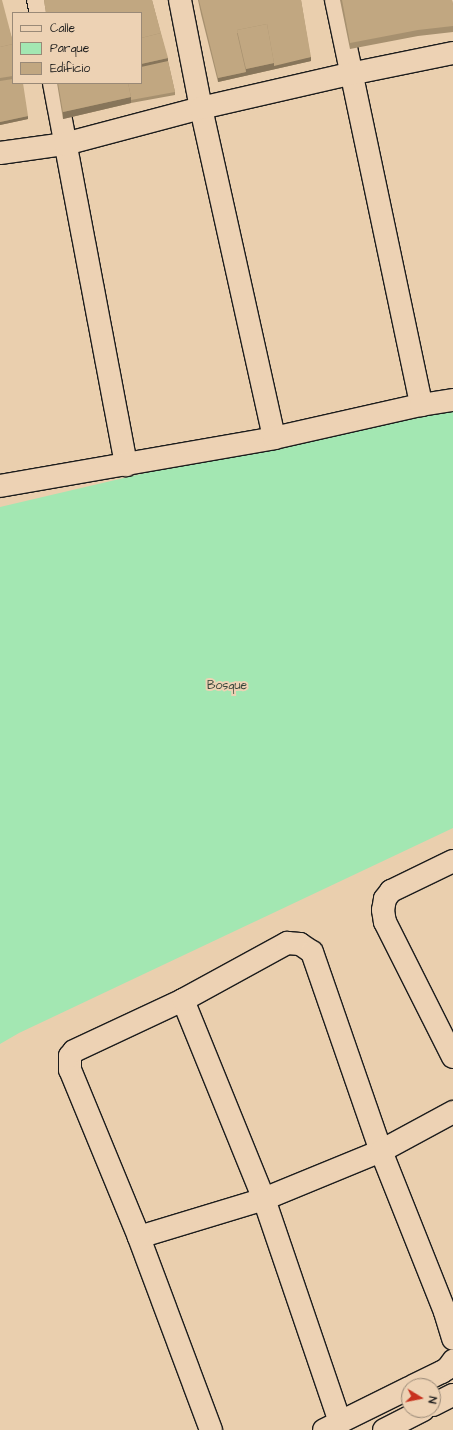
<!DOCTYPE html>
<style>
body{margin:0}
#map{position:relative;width:453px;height:1430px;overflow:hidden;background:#eacfae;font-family:"Architects Daughter",sans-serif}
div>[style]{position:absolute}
.green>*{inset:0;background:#a3e7b2}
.roads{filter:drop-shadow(1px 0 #1c1c1c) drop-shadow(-1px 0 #1c1c1c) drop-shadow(0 1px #1c1c1c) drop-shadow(0 -1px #1c1c1c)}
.minor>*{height:22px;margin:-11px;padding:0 11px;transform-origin:11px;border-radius:11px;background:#edd2b4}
.wall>*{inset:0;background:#a6906f}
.shaded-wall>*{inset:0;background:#87755a}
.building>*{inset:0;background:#c1a781}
span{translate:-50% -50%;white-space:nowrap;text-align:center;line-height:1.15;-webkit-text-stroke:4px #edd2b4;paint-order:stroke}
.park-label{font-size:12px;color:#37453a}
.legend{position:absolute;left:12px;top:12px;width:130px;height:72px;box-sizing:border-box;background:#edd2b4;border:1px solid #998977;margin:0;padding:5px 7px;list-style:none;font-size:12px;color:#1c1c1c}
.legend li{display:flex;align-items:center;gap:8px;height:20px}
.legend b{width:20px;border:1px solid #998977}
.north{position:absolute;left:401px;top:1378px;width:40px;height:40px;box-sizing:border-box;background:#edd2b4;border:1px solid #998977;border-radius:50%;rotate:100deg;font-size:11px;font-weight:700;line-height:16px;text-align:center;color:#1c1c1c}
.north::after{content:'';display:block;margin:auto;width:14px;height:18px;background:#c8321e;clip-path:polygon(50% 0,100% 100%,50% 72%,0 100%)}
</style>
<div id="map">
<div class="green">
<i style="clip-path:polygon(453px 401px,453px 828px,19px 1033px,0 1044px,0 507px)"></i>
</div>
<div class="roads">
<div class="minor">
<i style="left:38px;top:0;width:13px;rotate:77deg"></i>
<i style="left:180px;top:0;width:110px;rotate:79deg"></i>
<i style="left:201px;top:108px;width:338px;rotate:77.5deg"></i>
<i style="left:336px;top:0;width:414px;rotate:78.1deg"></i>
<i style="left:54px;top:83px;width:389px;rotate:79.3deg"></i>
<i style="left:0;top:153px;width:66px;rotate:-7.9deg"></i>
<i style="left:65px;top:144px;width:141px;rotate:-14.8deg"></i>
<i style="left:201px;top:108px;width:153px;rotate:-12.9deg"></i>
<i style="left:350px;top:74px;width:105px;rotate:-11.5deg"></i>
<i style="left:0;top:486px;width:278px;rotate:-9.9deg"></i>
<i style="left:274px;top:438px;width:151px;rotate:-12.7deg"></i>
<i style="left:421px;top:405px;width:32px;rotate:-9deg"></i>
<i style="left:453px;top:861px;width:69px;rotate:154.2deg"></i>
<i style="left:391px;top:891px;width:10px;rotate:127deg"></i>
<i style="left:385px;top:899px;width:11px;rotate:100deg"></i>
<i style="left:383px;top:910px;width:12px;rotate:81deg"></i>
<i style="left:385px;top:922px;width:151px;rotate:63.3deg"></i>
<i style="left:183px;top:1000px;width:215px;rotate:67.9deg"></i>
<i style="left:264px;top:1199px;width:236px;rotate:71.2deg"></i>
<i style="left:139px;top:1237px;width:131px;rotate:-16.9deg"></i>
<i style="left:264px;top:1199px;width:126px;rotate:-22.3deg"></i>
<i style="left:381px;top:1151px;width:82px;rotate:-28.4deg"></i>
<i style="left:413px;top:1386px;width:32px;rotate:-26deg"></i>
<i style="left:442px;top:1372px;width:7px;rotate:-34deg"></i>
<i style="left:448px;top:1368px;width:9px;rotate:-54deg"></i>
<i style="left:433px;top:1405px;width:22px;rotate:-27deg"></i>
<i style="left:211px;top:1430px;width:206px;rotate:-110.5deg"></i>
<i style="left:139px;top:1237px;width:181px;rotate:-112.4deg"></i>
<i style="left:70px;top:1070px;width:14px;rotate:-90deg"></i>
<i style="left:70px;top:1056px;width:6px;rotate:-51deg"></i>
<i style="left:74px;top:1051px;width:120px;rotate:-25.1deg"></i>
<i style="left:183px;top:1000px;width:119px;rotate:-28.7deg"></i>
<i style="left:287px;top:943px;width:13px;rotate:4deg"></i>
<i style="left:300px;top:944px;width:14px;rotate:34deg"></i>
<i style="left:312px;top:952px;width:211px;rotate:70.9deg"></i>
<i style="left:381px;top:1151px;width:173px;rotate:68.3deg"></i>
<i style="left:445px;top:1312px;width:28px;rotate:73deg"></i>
<i style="left:324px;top:1430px;width:95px;rotate:-26.3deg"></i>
<i style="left:384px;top:1430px;width:44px;rotate:-27.1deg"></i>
</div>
</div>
<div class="wall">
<i style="clip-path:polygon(0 0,13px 42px,13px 83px,28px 119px,0 125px)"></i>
<i style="clip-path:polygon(44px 0,152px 0,168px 61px,175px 92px,175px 95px,131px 103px,63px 119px,57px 83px,141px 83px,141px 13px,46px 13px)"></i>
<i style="clip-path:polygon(198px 0,301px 0,311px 61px,218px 82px,201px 14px)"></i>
<i style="clip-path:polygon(340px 0,452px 0,453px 5px,453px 32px,418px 36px,350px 49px)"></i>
</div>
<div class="shaded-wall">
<i style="clip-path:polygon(311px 57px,311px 61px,218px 82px,218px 78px,246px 72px,246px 69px,274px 63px)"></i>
<i style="clip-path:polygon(168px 58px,168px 64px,141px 71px,141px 64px)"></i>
<i style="clip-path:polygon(131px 97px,131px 103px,63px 119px,63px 112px)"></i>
<i style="clip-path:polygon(28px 116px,28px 119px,0 125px,0 122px)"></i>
</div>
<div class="building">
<i style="clip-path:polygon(0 0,2px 0,13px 42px,13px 44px,0 47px)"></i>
<i style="clip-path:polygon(44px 0,152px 0,161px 33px,141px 38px,141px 13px,46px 13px)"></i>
<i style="clip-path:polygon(199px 0,301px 0,311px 57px,274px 66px,274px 63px,267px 24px,237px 30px,238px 33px,237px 33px,246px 72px,218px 78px)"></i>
<i style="clip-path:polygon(342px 0,452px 0,453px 5px,453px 26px,418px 30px,350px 43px)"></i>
<i style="clip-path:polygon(267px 24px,274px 63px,246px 69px,237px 30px)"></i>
<i style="clip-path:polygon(161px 33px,168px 58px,141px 64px,141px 38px)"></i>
<i style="clip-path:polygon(13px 44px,13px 76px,0 78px,0 47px)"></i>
<i style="clip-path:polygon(168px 61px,175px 92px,131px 100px,131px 97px,128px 83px,141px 83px,141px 67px)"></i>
<i style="clip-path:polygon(13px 79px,13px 83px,23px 83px,28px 116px,0 122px,0 81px)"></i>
<i style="clip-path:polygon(58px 83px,128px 83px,131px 97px,63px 112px)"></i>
</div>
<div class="park-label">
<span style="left:227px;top:686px">Bosque</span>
</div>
<ul class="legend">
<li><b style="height:5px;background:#edd2b4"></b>Calle</li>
<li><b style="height:11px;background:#a3e7b2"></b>Parque</li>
<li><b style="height:11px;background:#c1a781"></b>Edificio</li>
</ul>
<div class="north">N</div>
</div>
